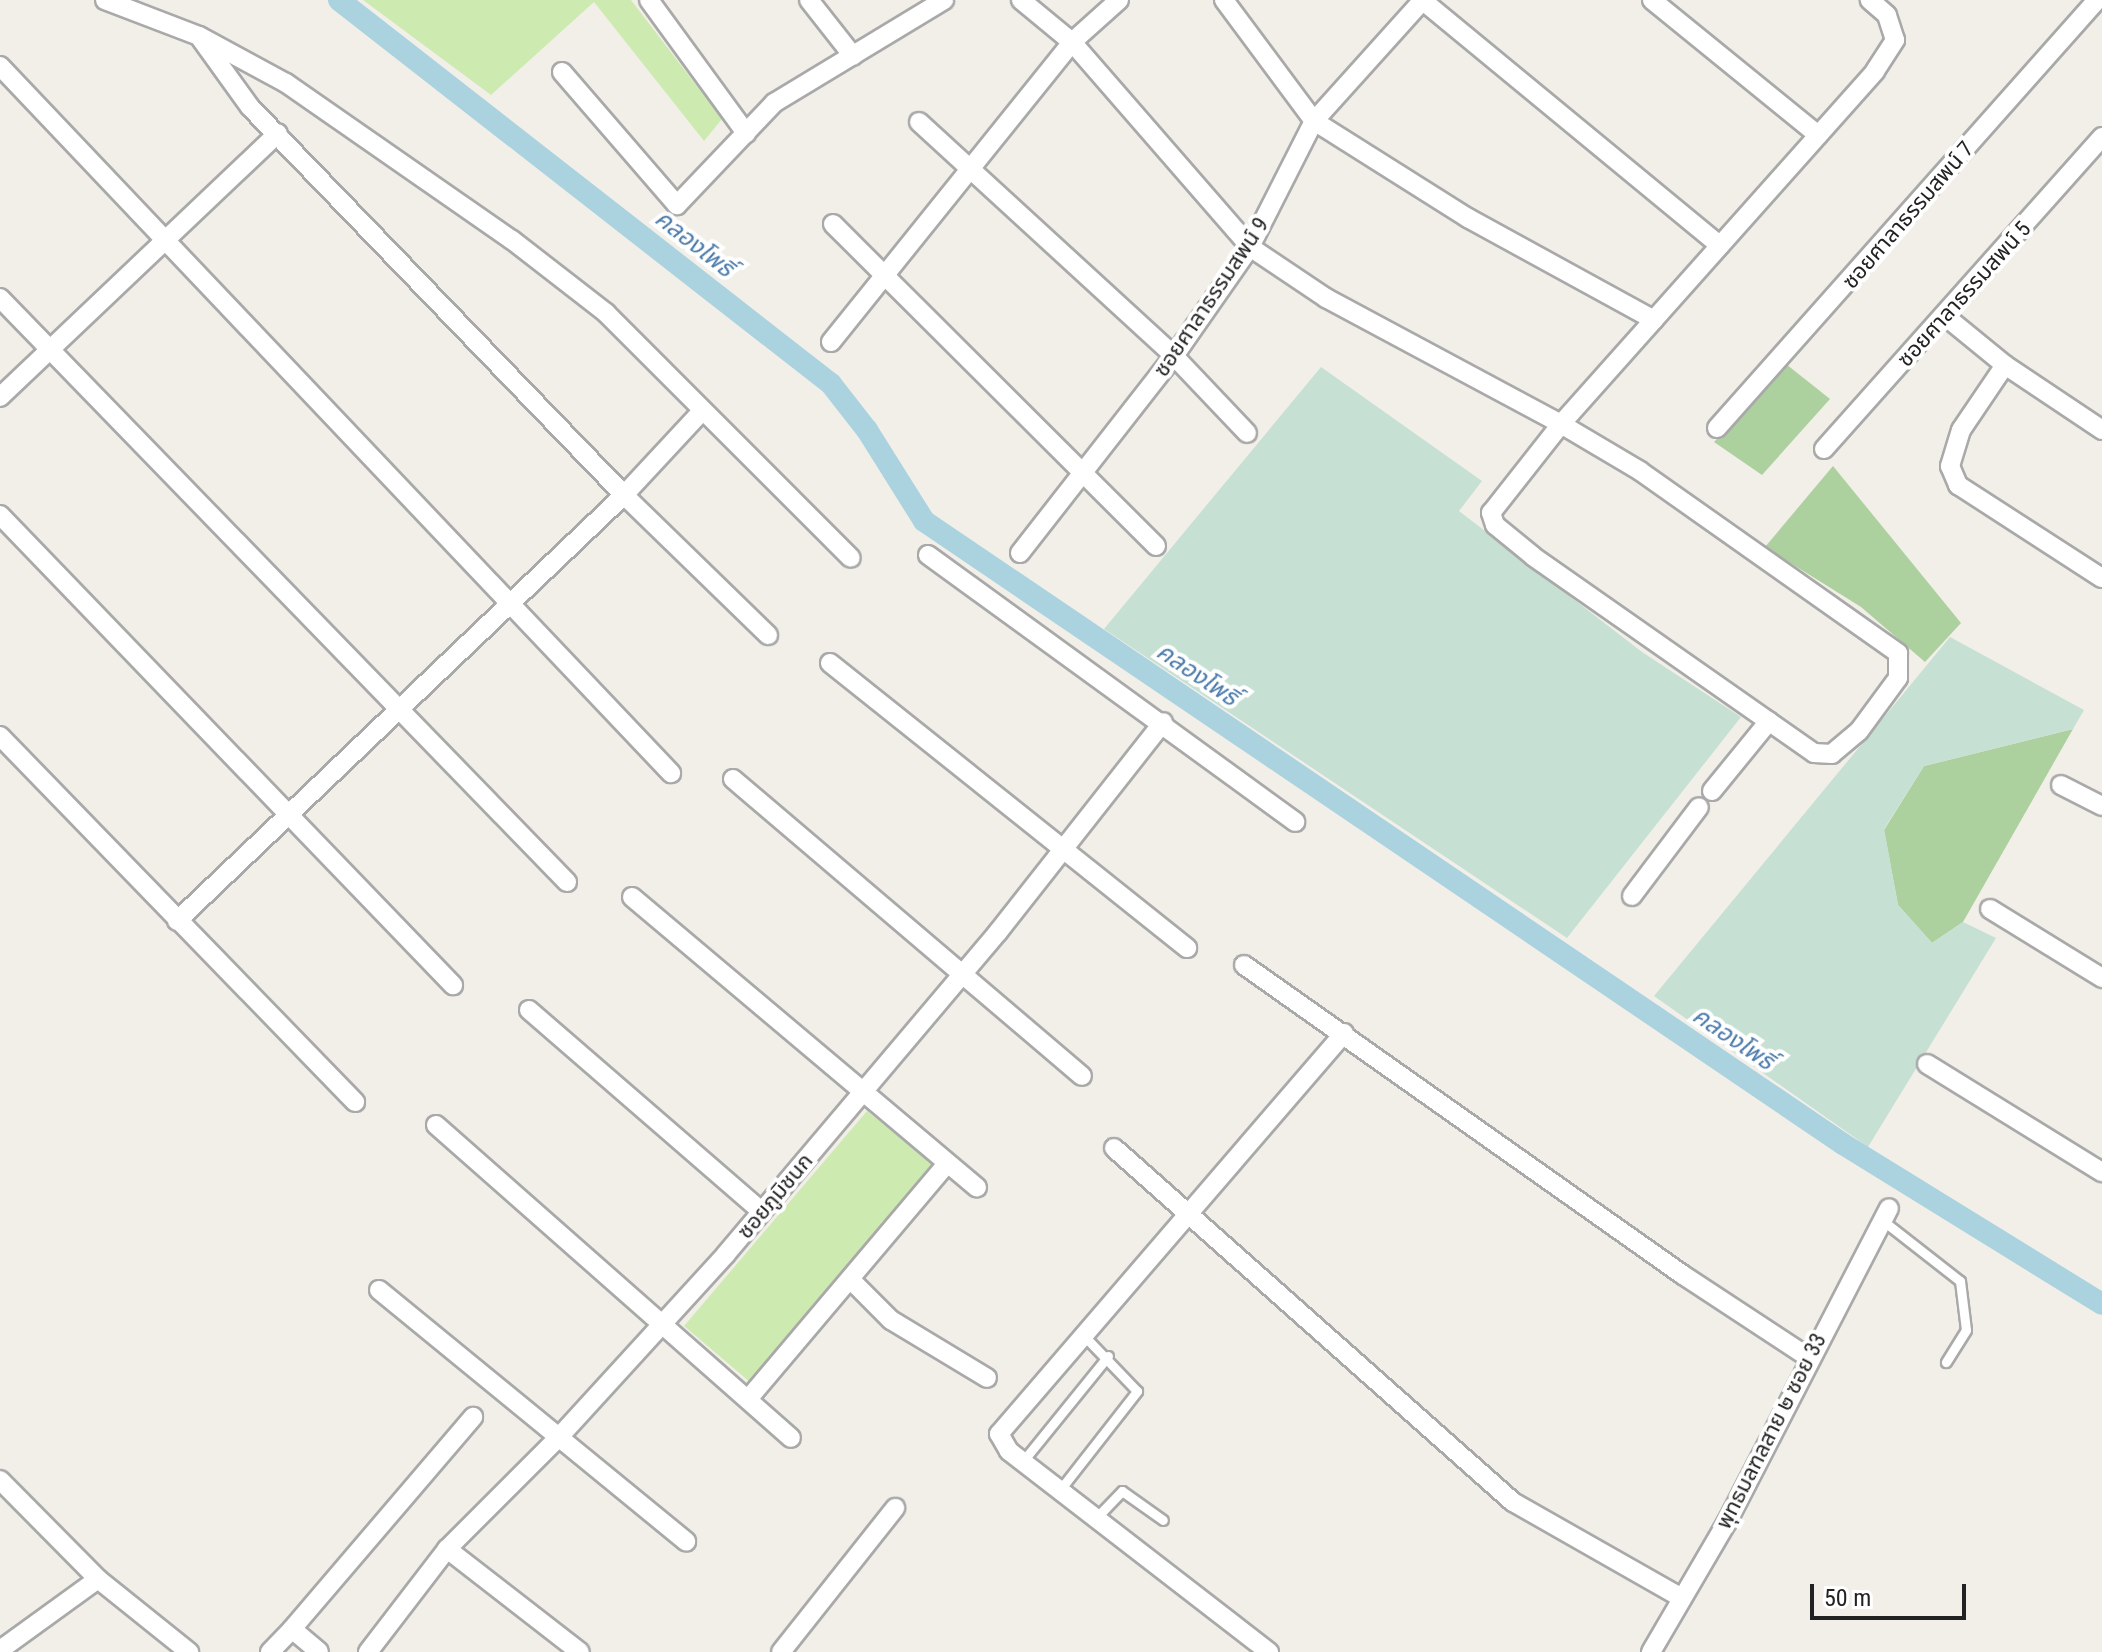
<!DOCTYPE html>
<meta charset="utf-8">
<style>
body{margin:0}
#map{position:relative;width:2102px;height:1652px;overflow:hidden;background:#f2efe9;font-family:"Roboto Condensed","Noto Sans Thai",sans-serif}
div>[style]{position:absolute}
.grass>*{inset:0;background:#cdebb0}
.forest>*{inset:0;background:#add19e}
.wetland>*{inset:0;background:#c6e0d4}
.canal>*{height:22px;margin:-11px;padding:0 11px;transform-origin:11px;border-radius:11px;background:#aad3df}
.roads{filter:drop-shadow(2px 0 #a9a9a9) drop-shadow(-2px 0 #a9a9a9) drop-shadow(0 2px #a9a9a9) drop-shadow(0 -2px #a9a9a9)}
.lane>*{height:9px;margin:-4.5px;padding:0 4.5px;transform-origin:4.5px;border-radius:4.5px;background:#fff}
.street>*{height:18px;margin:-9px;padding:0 9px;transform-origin:9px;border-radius:9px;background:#fff}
span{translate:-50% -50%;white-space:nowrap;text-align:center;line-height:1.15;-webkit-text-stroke:8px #fff;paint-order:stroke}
.street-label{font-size:22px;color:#222}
.water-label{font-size:24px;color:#4a7aab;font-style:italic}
.scale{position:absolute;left:1810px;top:1584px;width:156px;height:36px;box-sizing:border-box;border:4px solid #222;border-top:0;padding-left:10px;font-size:24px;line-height:28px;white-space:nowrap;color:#222;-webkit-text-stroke:6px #fff;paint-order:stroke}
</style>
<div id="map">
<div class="grass">
<i style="clip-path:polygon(363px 0,631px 0,722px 119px,704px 141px,594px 2px,491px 95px)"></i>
<i style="clip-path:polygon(867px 1111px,933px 1165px,751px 1383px,684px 1326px)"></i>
</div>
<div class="forest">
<i style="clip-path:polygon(1786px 364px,1830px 399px,1762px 475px,1714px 442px)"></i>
<i style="clip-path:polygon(1833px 466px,1961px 623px,1925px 662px,1861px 607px,1765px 547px)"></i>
<i style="clip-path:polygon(2073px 729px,1963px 922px,1932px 943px,1898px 905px,1884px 830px,1924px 766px)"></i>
</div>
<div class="wetland">
<i style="clip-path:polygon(1321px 367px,1482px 481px,1459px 511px,1642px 652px,1741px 717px,1567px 938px,1104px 629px)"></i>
<i style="clip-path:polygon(1950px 637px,2084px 710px,2073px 729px,1924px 766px,1884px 829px,1898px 905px,1932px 943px,1963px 922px,1996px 938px,1868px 1147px,1654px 996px)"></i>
</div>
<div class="canal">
<i style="left:339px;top:0;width:624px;rotate:37.97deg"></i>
<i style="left:831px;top:384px;width:58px;rotate:52deg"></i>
<i style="left:867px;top:430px;width:107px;rotate:57.9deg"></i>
<i style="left:924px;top:521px;width:1110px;rotate:34.13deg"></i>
<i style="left:1843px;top:1144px;width:304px;rotate:31.7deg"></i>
</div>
<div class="roads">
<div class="lane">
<i style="left:1882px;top:1220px;width:99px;rotate:38deg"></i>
<i style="left:1960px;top:1281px;width:49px;rotate:83deg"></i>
<i style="left:1966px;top:1330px;width:38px;rotate:122deg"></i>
<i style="left:1023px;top:1461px;width:135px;rotate:-51deg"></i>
<i style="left:1059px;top:1491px;width:127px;rotate:-52deg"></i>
<i style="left:1137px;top:1391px;width:76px;rotate:-133.9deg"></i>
<i style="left:1095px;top:1519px;width:39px;rotate:-46deg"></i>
<i style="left:1122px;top:1491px;width:50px;rotate:35.3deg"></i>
</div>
<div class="street">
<i style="left:105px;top:0;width:101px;rotate:21deg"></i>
<i style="left:199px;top:36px;width:99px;rotate:28.4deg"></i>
<i style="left:286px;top:83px;width:275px;rotate:34.8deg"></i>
<i style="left:512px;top:240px;width:119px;rotate:37.8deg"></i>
<i style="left:606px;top:313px;width:346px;rotate:45deg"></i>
<i style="left:649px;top:0;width:165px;rotate:53.9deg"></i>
<i style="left:809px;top:0;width:71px;rotate:51.8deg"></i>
<i style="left:1021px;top:0;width:66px;rotate:39.5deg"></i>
<i style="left:1072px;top:42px;width:271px;rotate:49deg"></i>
<i style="left:1250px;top:247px;width:92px;rotate:33.9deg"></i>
<i style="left:1326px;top:298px;width:267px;rotate:28.2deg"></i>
<i style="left:1561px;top:424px;width:92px;rotate:30.7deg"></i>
<i style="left:1640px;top:471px;width:316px;rotate:35.2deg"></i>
<i style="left:1898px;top:653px;width:25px;rotate:90deg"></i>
<i style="left:1898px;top:678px;width:66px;rotate:126.3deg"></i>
<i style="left:1859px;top:731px;width:35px;rotate:140deg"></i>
<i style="left:1832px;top:754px;width:18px;rotate:-177deg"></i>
<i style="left:1814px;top:753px;width:343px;rotate:-145deg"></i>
<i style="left:1533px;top:556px;width:49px;rotate:-140.8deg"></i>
<i style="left:1495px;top:525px;width:13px;rotate:-108deg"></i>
<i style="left:1491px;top:513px;width:113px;rotate:-51.8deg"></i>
<i style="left:1561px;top:424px;width:472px;rotate:-48.3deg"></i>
<i style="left:1875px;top:71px;width:37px;rotate:-57deg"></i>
<i style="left:1895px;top:40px;width:26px;rotate:-108deg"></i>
<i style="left:1887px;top:15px;width:23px;rotate:-139deg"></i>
<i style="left:1224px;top:0;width:151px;rotate:53.4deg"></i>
<i style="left:1314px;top:121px;width:182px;rotate:32.2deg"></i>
<i style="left:1468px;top:218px;width:212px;rotate:28.7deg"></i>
<i style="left:1422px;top:0;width:386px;rotate:39.5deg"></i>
<i style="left:1652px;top:0;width:214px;rotate:39.1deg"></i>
<i style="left:201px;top:39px;width:84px;rotate:54.2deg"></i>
<i style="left:250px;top:107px;width:539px;rotate:46.05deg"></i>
<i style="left:624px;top:495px;width:201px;rotate:44.2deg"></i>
<i style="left:0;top:66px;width:975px;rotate:46.5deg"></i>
<i style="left:562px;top:72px;width:176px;rotate:49.2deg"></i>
<i style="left:677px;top:205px;width:141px;rotate:-46.4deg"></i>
<i style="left:774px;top:103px;width:199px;rotate:-31.2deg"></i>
<i style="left:919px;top:122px;width:346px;rotate:42.5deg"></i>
<i style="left:1174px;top:356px;width:106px;rotate:46.5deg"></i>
<i style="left:833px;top:224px;width:456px;rotate:44.9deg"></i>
<i style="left:0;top:298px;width:814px;rotate:45.85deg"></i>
<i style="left:1945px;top:316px;width:77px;rotate:39.2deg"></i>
<i style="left:2005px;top:365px;width:117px;rotate:33.8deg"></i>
<i style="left:831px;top:342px;width:385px;rotate:-51.2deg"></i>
<i style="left:1072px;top:42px;width:63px;rotate:-41.8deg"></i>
<i style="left:2005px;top:365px;width:78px;rotate:124.1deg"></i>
<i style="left:1961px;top:430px;width:38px;rotate:107deg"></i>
<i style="left:1950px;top:466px;width:21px;rotate:67deg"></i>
<i style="left:1958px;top:485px;width:171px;rotate:32.9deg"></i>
<i style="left:0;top:397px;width:383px;rotate:-43.5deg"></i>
<i style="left:1717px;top:428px;width:572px;rotate:-48.4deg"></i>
<i style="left:1824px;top:449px;width:418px;rotate:-48.3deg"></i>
<i style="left:0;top:515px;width:653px;rotate:46.06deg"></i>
<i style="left:1020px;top:553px;width:250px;rotate:-52deg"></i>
<i style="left:1174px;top:356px;width:133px;rotate:-55.1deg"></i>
<i style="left:1250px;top:247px;width:141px;rotate:-63.1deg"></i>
<i style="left:1314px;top:121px;width:163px;rotate:-48deg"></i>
<i style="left:928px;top:555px;width:454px;rotate:36deg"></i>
<i style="left:830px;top:663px;width:457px;rotate:38.6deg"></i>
<i style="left:0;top:736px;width:510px;rotate:45.87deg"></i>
<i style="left:733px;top:779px;width:458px;rotate:40.4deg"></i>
<i style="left:2061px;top:785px;width:46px;rotate:27.1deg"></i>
<i style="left:1712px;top:791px;width:90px;rotate:-50.8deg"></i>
<i style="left:1632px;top:896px;width:111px;rotate:-53deg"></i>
<i style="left:632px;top:897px;width:451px;rotate:40.1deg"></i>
<i style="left:1990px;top:909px;width:132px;rotate:31.6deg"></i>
<i style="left:177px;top:921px;width:617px;rotate:-43.62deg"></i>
<i style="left:624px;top:495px;width:113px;rotate:-47.1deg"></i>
<i style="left:1244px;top:965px;width:537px;rotate:35.23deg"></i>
<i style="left:1683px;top:1275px;width:149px;rotate:33.3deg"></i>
<i style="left:529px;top:1010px;width:308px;rotate:40.9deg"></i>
<i style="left:1927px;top:1064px;width:206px;rotate:31.7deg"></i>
<i style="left:436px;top:1125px;width:473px;rotate:41.4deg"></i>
<i style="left:1114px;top:1148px;width:533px;rotate:41.58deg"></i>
<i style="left:1513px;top:1502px;width:194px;rotate:29.6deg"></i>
<i style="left:850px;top:1279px;width:58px;rotate:45deg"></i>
<i style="left:891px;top:1320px;width:112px;rotate:31.1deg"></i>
<i style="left:379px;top:1290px;width:397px;rotate:39.3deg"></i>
<i style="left:749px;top:1398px;width:307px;rotate:-49.8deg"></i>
<i style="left:0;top:1480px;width:139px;rotate:45.3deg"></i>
<i style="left:98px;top:1579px;width:117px;rotate:38.7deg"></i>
<i style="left:447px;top:1549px;width:168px;rotate:37.8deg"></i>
<i style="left:292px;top:1629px;width:279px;rotate:-49.5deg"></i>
<i style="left:0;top:1650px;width:121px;rotate:-35.9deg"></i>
<i style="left:270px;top:1652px;width:32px;rotate:-46deg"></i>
<i style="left:292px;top:1629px;width:35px;rotate:40deg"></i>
<i style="left:368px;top:1652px;width:130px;rotate:-52.5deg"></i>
<i style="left:447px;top:1549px;width:160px;rotate:-45deg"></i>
<i style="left:560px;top:1436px;width:246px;rotate:-47.6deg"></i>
<i style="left:726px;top:1254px;width:422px;rotate:-49.8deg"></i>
<i style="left:998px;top:932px;width:267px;rotate:-51.8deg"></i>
<i style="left:781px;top:1652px;width:184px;rotate:-51.6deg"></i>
<i style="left:1269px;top:1652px;width:329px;rotate:-142.3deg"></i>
<i style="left:1009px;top:1451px;width:20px;rotate:-120deg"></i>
<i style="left:999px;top:1434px;width:529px;rotate:-49.29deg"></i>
<i style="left:1651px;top:1652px;width:151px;rotate:-59.7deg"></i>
<i style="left:1727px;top:1522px;width:353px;rotate:-62.7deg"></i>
</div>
</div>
<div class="street-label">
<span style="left:1908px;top:215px;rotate:-49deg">ซอยศาลาธรรมสพน์ 7</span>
<span style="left:1964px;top:294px;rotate:-48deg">ซอยศาลาธรรมสพน์ 5</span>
<span style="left:1211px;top:297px;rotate:-56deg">ซอยศาลาธรรมสพน์ 9</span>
<span style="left:775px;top:1196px;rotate:-50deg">ซอยภูมิชนก</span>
<span style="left:1771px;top:1431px;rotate:-63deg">พุทธมลฑลสาย ๒ ซอย 33</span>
</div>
<div class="water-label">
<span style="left:694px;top:244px;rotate:38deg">คลองโพธิ์</span>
<span style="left:1197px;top:675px;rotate:34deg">คลองโพธิ์</span>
<span style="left:1733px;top:1039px;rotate:34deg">คลองโพธิ์</span>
</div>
<div class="scale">50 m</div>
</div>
